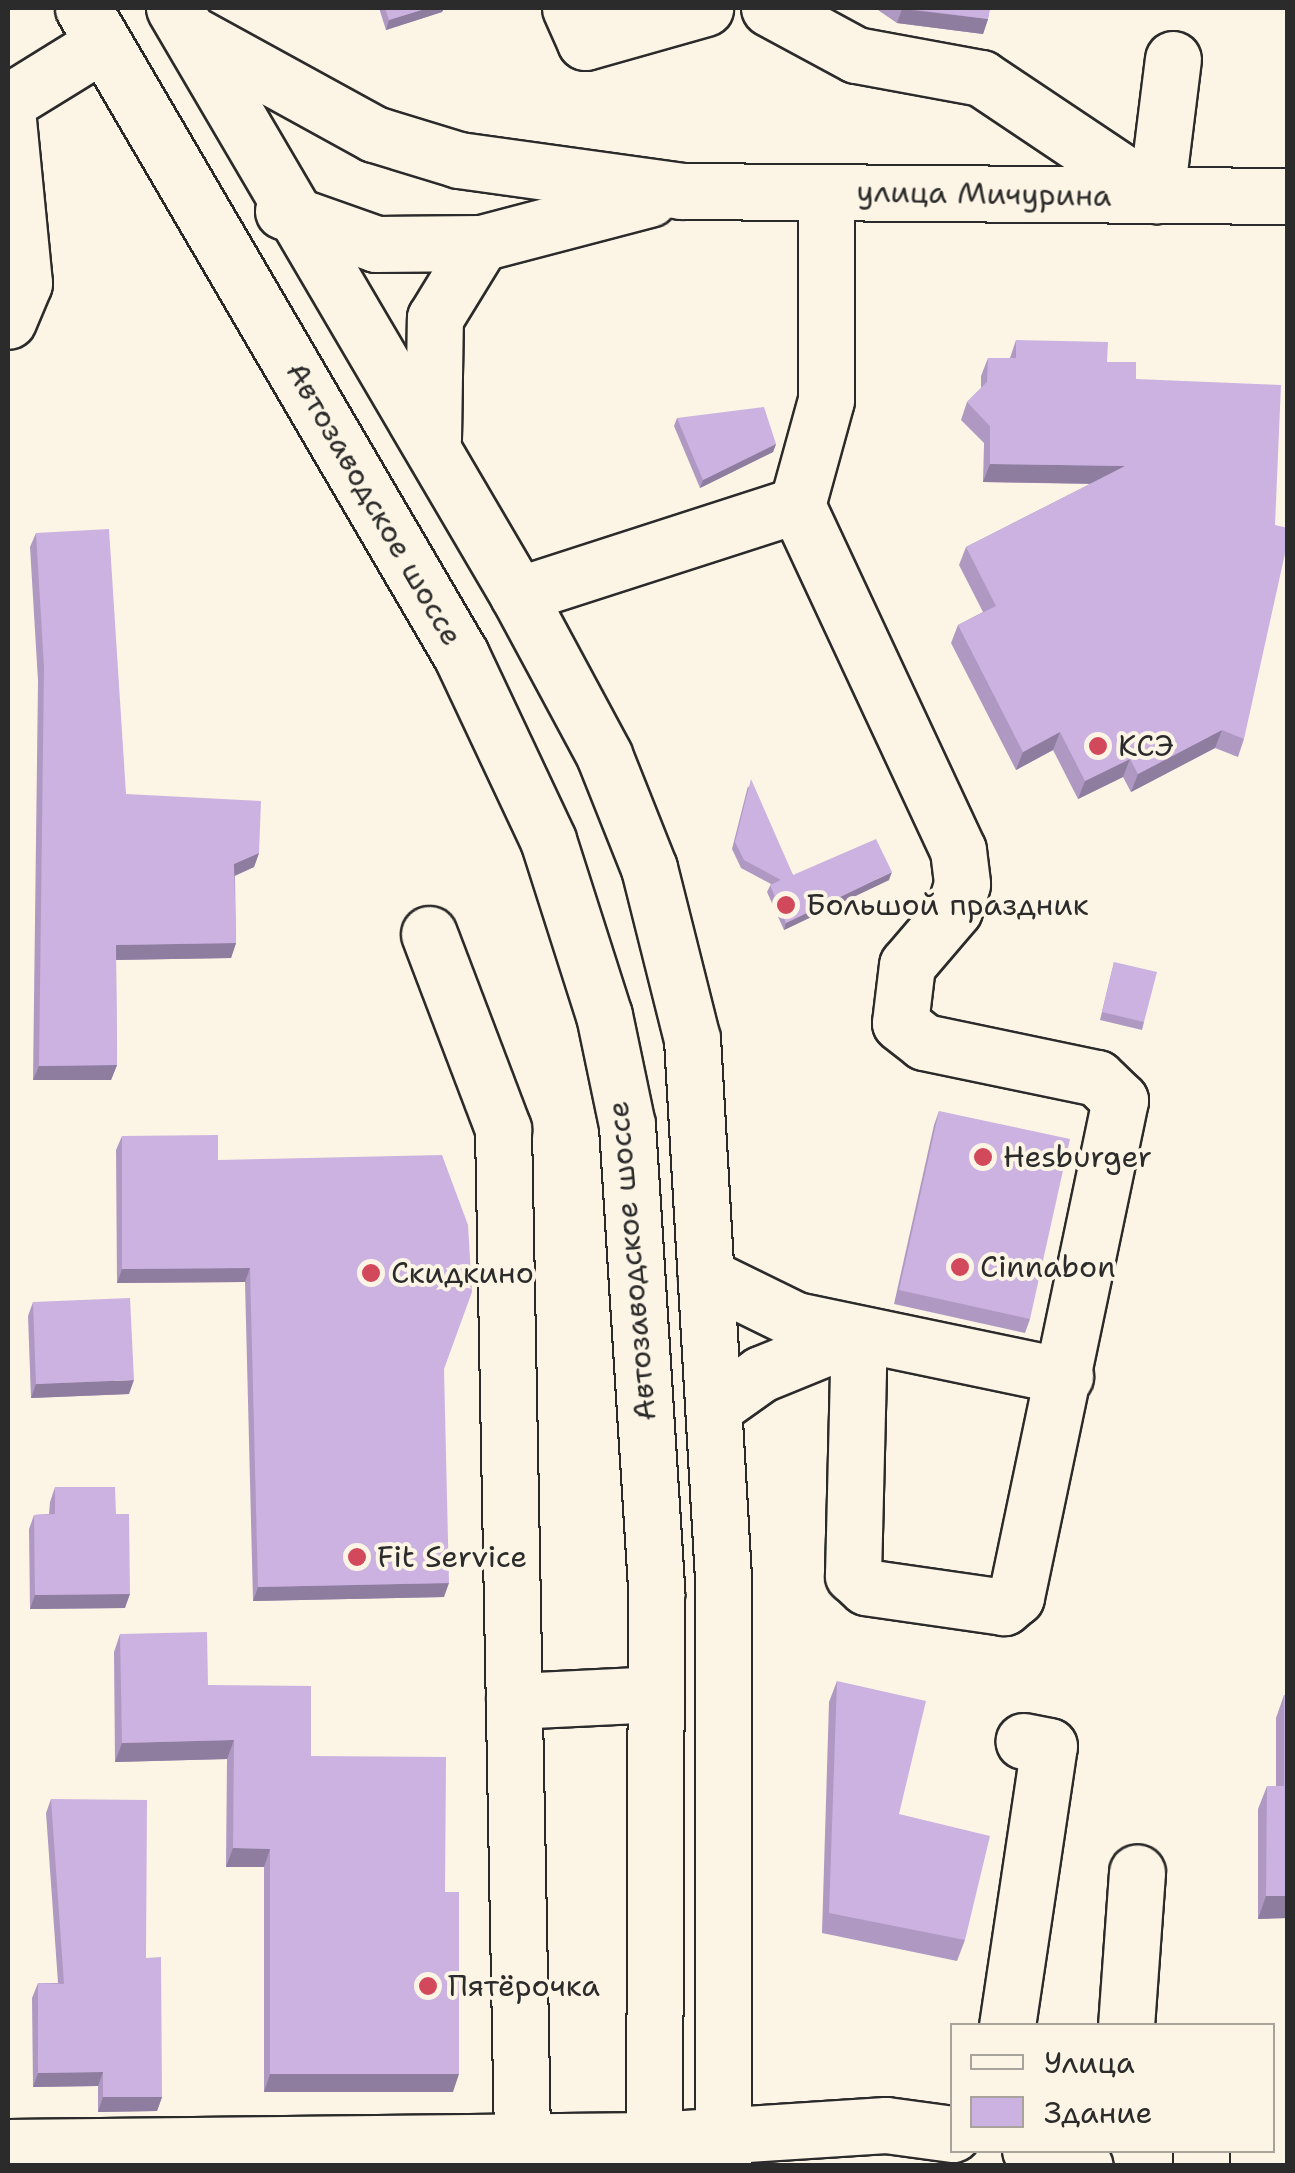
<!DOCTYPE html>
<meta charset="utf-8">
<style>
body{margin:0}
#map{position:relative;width:1295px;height:2173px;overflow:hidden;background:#fcf5e5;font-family:"Shantell Sans",sans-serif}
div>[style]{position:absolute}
.roads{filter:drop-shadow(2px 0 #2b2b2b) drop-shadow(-2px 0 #2b2b2b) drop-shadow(0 2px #2b2b2b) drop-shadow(0 -2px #2b2b2b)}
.minor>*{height:55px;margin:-27.5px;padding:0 27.5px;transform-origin:27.5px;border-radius:27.5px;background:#fcf5e5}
.major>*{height:55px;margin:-27.5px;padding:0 27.5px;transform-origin:27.5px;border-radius:27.5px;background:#fcf5e5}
.wall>*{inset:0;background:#af99c2}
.shaded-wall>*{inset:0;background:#8e7d9e}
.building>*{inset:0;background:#cbb2e1}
.dots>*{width:28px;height:28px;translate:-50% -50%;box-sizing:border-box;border:5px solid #fcf5e5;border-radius:50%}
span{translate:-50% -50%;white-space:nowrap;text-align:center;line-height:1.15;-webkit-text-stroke:8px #fcf5e5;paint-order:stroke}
.street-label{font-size:30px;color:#2b2b2b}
.poi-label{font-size:30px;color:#2b2b2b}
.left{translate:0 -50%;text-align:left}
.frame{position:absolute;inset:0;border:10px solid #2b2b2b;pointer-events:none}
.legend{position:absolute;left:950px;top:2023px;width:325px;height:130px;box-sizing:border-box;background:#fcf5e5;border:2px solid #a8a49b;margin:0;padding:12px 18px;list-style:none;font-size:30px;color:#2b2b2b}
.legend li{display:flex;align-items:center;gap:20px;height:50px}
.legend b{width:50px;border:2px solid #a8a49b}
</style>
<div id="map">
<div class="roads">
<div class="minor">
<i style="left:570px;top:8px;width:37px;rotate:66deg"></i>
<i style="left:585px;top:42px;width:125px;rotate:-15.8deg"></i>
<i style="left:769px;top:8px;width:99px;rotate:28.4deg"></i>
<i style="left:856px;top:55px;width:127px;rotate:10.4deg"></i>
<i style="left:981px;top:78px;width:211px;rotate:33.8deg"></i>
<i style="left:1156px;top:195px;width:137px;rotate:-82.9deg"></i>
<i style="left:8px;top:102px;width:110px;rotate:-31.7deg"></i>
<i style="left:8px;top:120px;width:164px;rotate:84.4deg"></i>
<i style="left:24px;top:283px;width:41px;rotate:112.8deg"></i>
<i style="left:826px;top:192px;width:208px;rotate:90deg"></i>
<i style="left:826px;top:400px;width:109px;rotate:105.4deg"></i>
<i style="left:797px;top:505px;width:381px;rotate:65deg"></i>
<i style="left:958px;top:850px;width:34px;rotate:83deg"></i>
<i style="left:962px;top:884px;width:27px;rotate:107deg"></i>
<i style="left:954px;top:910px;width:72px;rotate:130.5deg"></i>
<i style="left:907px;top:965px;width:58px;rotate:96.9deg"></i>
<i style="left:900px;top:1023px;width:31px;rotate:38deg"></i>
<i style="left:924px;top:1042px;width:177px;rotate:11.8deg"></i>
<i style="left:1097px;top:1078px;width:32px;rotate:44deg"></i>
<i style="left:1120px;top:1100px;width:508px;rotate:101.82deg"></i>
<i style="left:1016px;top:1597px;width:16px;rotate:140deg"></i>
<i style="left:1004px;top:1607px;width:139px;rotate:-171.8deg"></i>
<i style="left:866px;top:1587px;width:18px;rotate:-137deg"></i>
<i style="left:853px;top:1575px;width:241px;rotate:-88.6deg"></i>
<i style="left:518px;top:595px;width:293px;rotate:-17.9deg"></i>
<i style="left:429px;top:934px;width:209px;rotate:69.2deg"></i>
<i style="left:503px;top:1129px;width:1012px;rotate:88.92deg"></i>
<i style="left:706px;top:1276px;width:100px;rotate:26.1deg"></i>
<i style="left:796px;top:1320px;width:275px;rotate:11.8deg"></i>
<i style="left:713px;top:1408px;width:59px;rotate:-35.3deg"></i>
<i style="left:761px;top:1374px;width:106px;rotate:-22.2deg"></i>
<i style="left:514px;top:1701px;width:142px;rotate:-2.8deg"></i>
<i style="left:1007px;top:2026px;width:283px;rotate:-81.5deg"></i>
<i style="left:1049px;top:1746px;width:26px;rotate:-169deg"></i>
<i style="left:1126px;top:2026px;width:154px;rotate:-85.9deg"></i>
<i style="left:8px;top:2147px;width:646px;rotate:-0.62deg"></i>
<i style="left:654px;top:2140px;width:232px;rotate:-3.7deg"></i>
<i style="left:886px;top:2125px;width:67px;rotate:7.8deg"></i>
<i style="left:1030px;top:2150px;width:57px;rotate:16.2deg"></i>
<i style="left:1201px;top:2150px;width:16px;rotate:90deg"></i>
</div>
<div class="major">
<i style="left:83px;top:8px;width:749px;rotate:59.71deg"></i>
<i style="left:461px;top:655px;width:204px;rotate:64.8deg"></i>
<i style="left:548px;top:840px;width:184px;rotate:72.3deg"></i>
<i style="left:604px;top:1015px;width:112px;rotate:78.2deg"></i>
<i style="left:627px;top:1125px;width:468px;rotate:86.4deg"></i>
<i style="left:656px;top:1592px;width:574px;rotate:90.2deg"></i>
<i style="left:174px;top:8px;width:680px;rotate:59.63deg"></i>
<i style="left:518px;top:595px;width:182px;rotate:61.7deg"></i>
<i style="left:604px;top:755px;width:122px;rotate:68.3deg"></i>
<i style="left:649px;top:868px;width:176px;rotate:75.9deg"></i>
<i style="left:692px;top:1039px;width:541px;rotate:86.71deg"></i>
<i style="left:723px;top:1579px;width:587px;rotate:90deg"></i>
<i style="left:192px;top:34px;width:208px;rotate:28.8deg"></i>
<i style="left:374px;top:134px;width:89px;rotate:17deg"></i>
<i style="left:459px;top:160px;width:224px;rotate:7.9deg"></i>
<i style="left:681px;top:191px;width:607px;rotate:0.47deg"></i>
<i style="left:283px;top:211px;width:99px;rotate:19.5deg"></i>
<i style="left:376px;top:244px;width:105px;rotate:-0.5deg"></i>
<i style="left:433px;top:439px;width:121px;rotate:-89.1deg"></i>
<i style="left:435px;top:318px;width:88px;rotate:-58.5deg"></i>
<i style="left:481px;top:243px;width:174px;rotate:-14.7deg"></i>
</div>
</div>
<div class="wall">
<i style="clip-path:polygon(379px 8px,444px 8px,442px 12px,386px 30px)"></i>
<i style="clip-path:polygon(875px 8px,990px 8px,988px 19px,983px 34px,897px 23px)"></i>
<i style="clip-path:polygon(1016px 340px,1107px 362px,1136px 379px,1244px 739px,1238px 757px,1215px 748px,1131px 792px,1123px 777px,1078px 799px,1053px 750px,1016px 770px,951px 643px,958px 625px,983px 612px,959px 565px,966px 547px,1090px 484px,983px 482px,984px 443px,961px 420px,967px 402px,981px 388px,981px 376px,988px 358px,1010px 358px)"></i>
<i style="clip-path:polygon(677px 418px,776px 444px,773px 452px,700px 488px,674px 426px)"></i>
<i style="clip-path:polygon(36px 533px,126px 794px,259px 853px,254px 867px,235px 876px,236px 943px,231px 958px,116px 960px,117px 1065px,111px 1080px,33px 1080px,38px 681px,30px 547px)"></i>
<i style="clip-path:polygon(748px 786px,793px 875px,889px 880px,784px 930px,767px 892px,771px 884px,741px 868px,732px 849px)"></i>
<i style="clip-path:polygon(1114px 962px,1144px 1022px,1142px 1030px,1100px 1020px)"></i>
<i style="clip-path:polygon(939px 1111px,1030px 1319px,1025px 1333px,894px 1304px,934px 1125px)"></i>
<i style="clip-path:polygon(122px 1136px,218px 1160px,444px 1369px,444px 1597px,253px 1601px,245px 1282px,117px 1283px,116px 1150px)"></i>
<i style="clip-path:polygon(33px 1302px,129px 1394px,31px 1398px,28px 1316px)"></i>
<i style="clip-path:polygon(55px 1487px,116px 1514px,125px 1608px,30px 1609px,29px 1529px,34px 1515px,49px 1514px,50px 1502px)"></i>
<i style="clip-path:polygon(120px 1634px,208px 1685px,311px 1756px,445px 1892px,453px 2092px,264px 2092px,264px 1867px,226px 1867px,227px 1759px,115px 1762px,114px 1652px)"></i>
<i style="clip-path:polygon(837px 1681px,899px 1814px,965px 1940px,957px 1961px,822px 1933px,829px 1702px)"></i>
<i style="clip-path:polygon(1284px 1695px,1288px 1695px,1288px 1918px,1258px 1919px,1258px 1809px,1267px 1786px,1276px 1786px,1276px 1718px)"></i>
<i style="clip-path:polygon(51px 1799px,146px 1958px,162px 2097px,157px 2111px,98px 2112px,98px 2086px,33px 2087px,32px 1998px,38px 1983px,58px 1983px,46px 1813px)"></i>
</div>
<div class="shaded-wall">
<i style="clip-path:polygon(428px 8px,444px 8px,442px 12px,386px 30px,389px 20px)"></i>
<i style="clip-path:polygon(902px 9px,988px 19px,983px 34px,897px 23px)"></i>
<i style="clip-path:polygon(776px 444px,773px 452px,700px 488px,703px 480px)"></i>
<i style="clip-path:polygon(990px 464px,1125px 466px,1118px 484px,983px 482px)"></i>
<i style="clip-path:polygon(1222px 730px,1215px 748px,1131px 792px,1138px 774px)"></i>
<i style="clip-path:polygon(1060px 732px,1053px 750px,1016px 770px,1023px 752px)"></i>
<i style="clip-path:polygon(1130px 759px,1123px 777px,1078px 799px,1085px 781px)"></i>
<i style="clip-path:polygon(259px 853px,254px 867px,229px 878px,234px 864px)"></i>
<i style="clip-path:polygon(892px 872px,889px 880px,784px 930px,786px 923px)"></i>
<i style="clip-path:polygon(236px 943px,231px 958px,111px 960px,116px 945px)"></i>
<i style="clip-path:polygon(117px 1065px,111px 1080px,33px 1080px,39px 1066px)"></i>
<i style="clip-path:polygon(250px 1268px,245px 1282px,117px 1283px,122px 1269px)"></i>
<i style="clip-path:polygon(134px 1380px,129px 1394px,31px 1398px,36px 1384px)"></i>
<i style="clip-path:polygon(449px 1583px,444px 1597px,253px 1601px,258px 1587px)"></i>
<i style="clip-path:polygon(130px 1594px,125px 1608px,30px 1609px,35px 1595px)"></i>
<i style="clip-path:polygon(234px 1740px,227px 1759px,115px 1762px,122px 1743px)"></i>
<i style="clip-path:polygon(233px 1848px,270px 1849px,264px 1867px,226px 1867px)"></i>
<i style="clip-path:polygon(1266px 1896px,1288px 1896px,1288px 1918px,1258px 1919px)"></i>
<i style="clip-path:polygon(103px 2072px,98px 2086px,33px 2087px,38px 2073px)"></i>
<i style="clip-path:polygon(270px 2074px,459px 2074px,453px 2092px,264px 2092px)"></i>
<i style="clip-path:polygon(103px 2097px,162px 2097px,157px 2111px,98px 2112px)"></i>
</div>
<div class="building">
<i style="clip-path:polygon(385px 8px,428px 8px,389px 20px)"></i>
<i style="clip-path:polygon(901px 8px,990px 8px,988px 19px)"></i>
<i style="clip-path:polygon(1016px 340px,1108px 342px,1107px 362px,1136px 362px,1136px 379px,1281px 385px,1275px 525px,1288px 528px,1288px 540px,1244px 739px,1222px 730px,1138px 774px,1130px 759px,1085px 781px,1060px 732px,1023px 752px,958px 625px,996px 606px,966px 547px,1125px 466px,990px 464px,990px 426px,967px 402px,987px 382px,988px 358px,1016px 358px)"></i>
<i style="clip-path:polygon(764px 407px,776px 444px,703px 480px,677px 418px)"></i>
<i style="clip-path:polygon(109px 529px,126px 794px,261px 801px,259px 853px,234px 864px,236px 943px,116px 945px,117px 1065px,39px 1066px,44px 667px,36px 533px)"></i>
<i style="clip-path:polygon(751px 779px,793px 875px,876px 839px,892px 872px,786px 923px,770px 885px,781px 880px,744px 860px,735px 842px)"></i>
<i style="clip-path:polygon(1114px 962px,1157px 972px,1144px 1022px,1102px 1012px)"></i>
<i style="clip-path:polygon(939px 1111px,1070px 1139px,1030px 1319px,899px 1290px)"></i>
<i style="clip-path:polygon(218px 1135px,218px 1160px,442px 1155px,468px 1225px,472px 1292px,444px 1369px,449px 1583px,258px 1587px,250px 1268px,122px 1269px,122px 1136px)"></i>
<i style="clip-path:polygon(130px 1298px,134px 1380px,36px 1384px,33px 1302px)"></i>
<i style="clip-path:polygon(55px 1487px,115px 1487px,116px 1514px,129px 1514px,130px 1594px,35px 1595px,34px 1515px,55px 1514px)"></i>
<i style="clip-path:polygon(207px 1632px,208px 1685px,311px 1686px,311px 1756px,446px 1757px,445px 1892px,459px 1892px,459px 2074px,270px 2074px,270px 1849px,233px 1848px,234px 1740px,122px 1743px,120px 1634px)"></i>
<i style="clip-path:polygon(837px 1681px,926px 1701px,899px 1814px,990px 1836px,965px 1940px,829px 1913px)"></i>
<i style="clip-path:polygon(1284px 1695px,1288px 1695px,1288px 1896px,1266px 1896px,1267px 1786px,1284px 1786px)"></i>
<i style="clip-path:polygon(51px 1799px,147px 1800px,146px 1958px,161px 1957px,162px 2097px,103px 2097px,103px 2072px,38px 2073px,38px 1983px,64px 1984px)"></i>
</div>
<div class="dots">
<i style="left:1098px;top:746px;background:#d1495b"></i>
<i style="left:786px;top:905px;background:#d1495b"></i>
<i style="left:983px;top:1157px;background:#d1495b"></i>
<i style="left:960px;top:1267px;background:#d1495b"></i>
<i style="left:371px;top:1273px;background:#d1495b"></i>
<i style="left:357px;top:1557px;background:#d1495b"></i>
<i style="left:428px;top:1986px;background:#d1495b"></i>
</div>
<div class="street-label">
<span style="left:984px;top:194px;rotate:1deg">улица Мичурина</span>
<span style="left:374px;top:504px;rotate:60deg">Автозаводское шоссе</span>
<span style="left:632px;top:1261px;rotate:-95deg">Автозаводское шоссе</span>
</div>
<div class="poi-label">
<span class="left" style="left:1118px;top:746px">КСЭ</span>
<span class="left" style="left:806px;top:905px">Большой праздник</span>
<span class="left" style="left:1003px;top:1157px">Hesburger</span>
<span class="left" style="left:980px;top:1267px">Cinnabon</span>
<span class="left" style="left:391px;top:1273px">Скидкино</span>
<span class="left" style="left:377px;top:1557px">Fit Service</span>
<span class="left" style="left:448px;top:1986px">Пятёрочка</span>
</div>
<div class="frame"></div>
<ul class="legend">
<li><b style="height:12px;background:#fcf5e5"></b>Улица</li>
<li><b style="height:28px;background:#cbb2e1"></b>Здание</li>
</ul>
</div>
